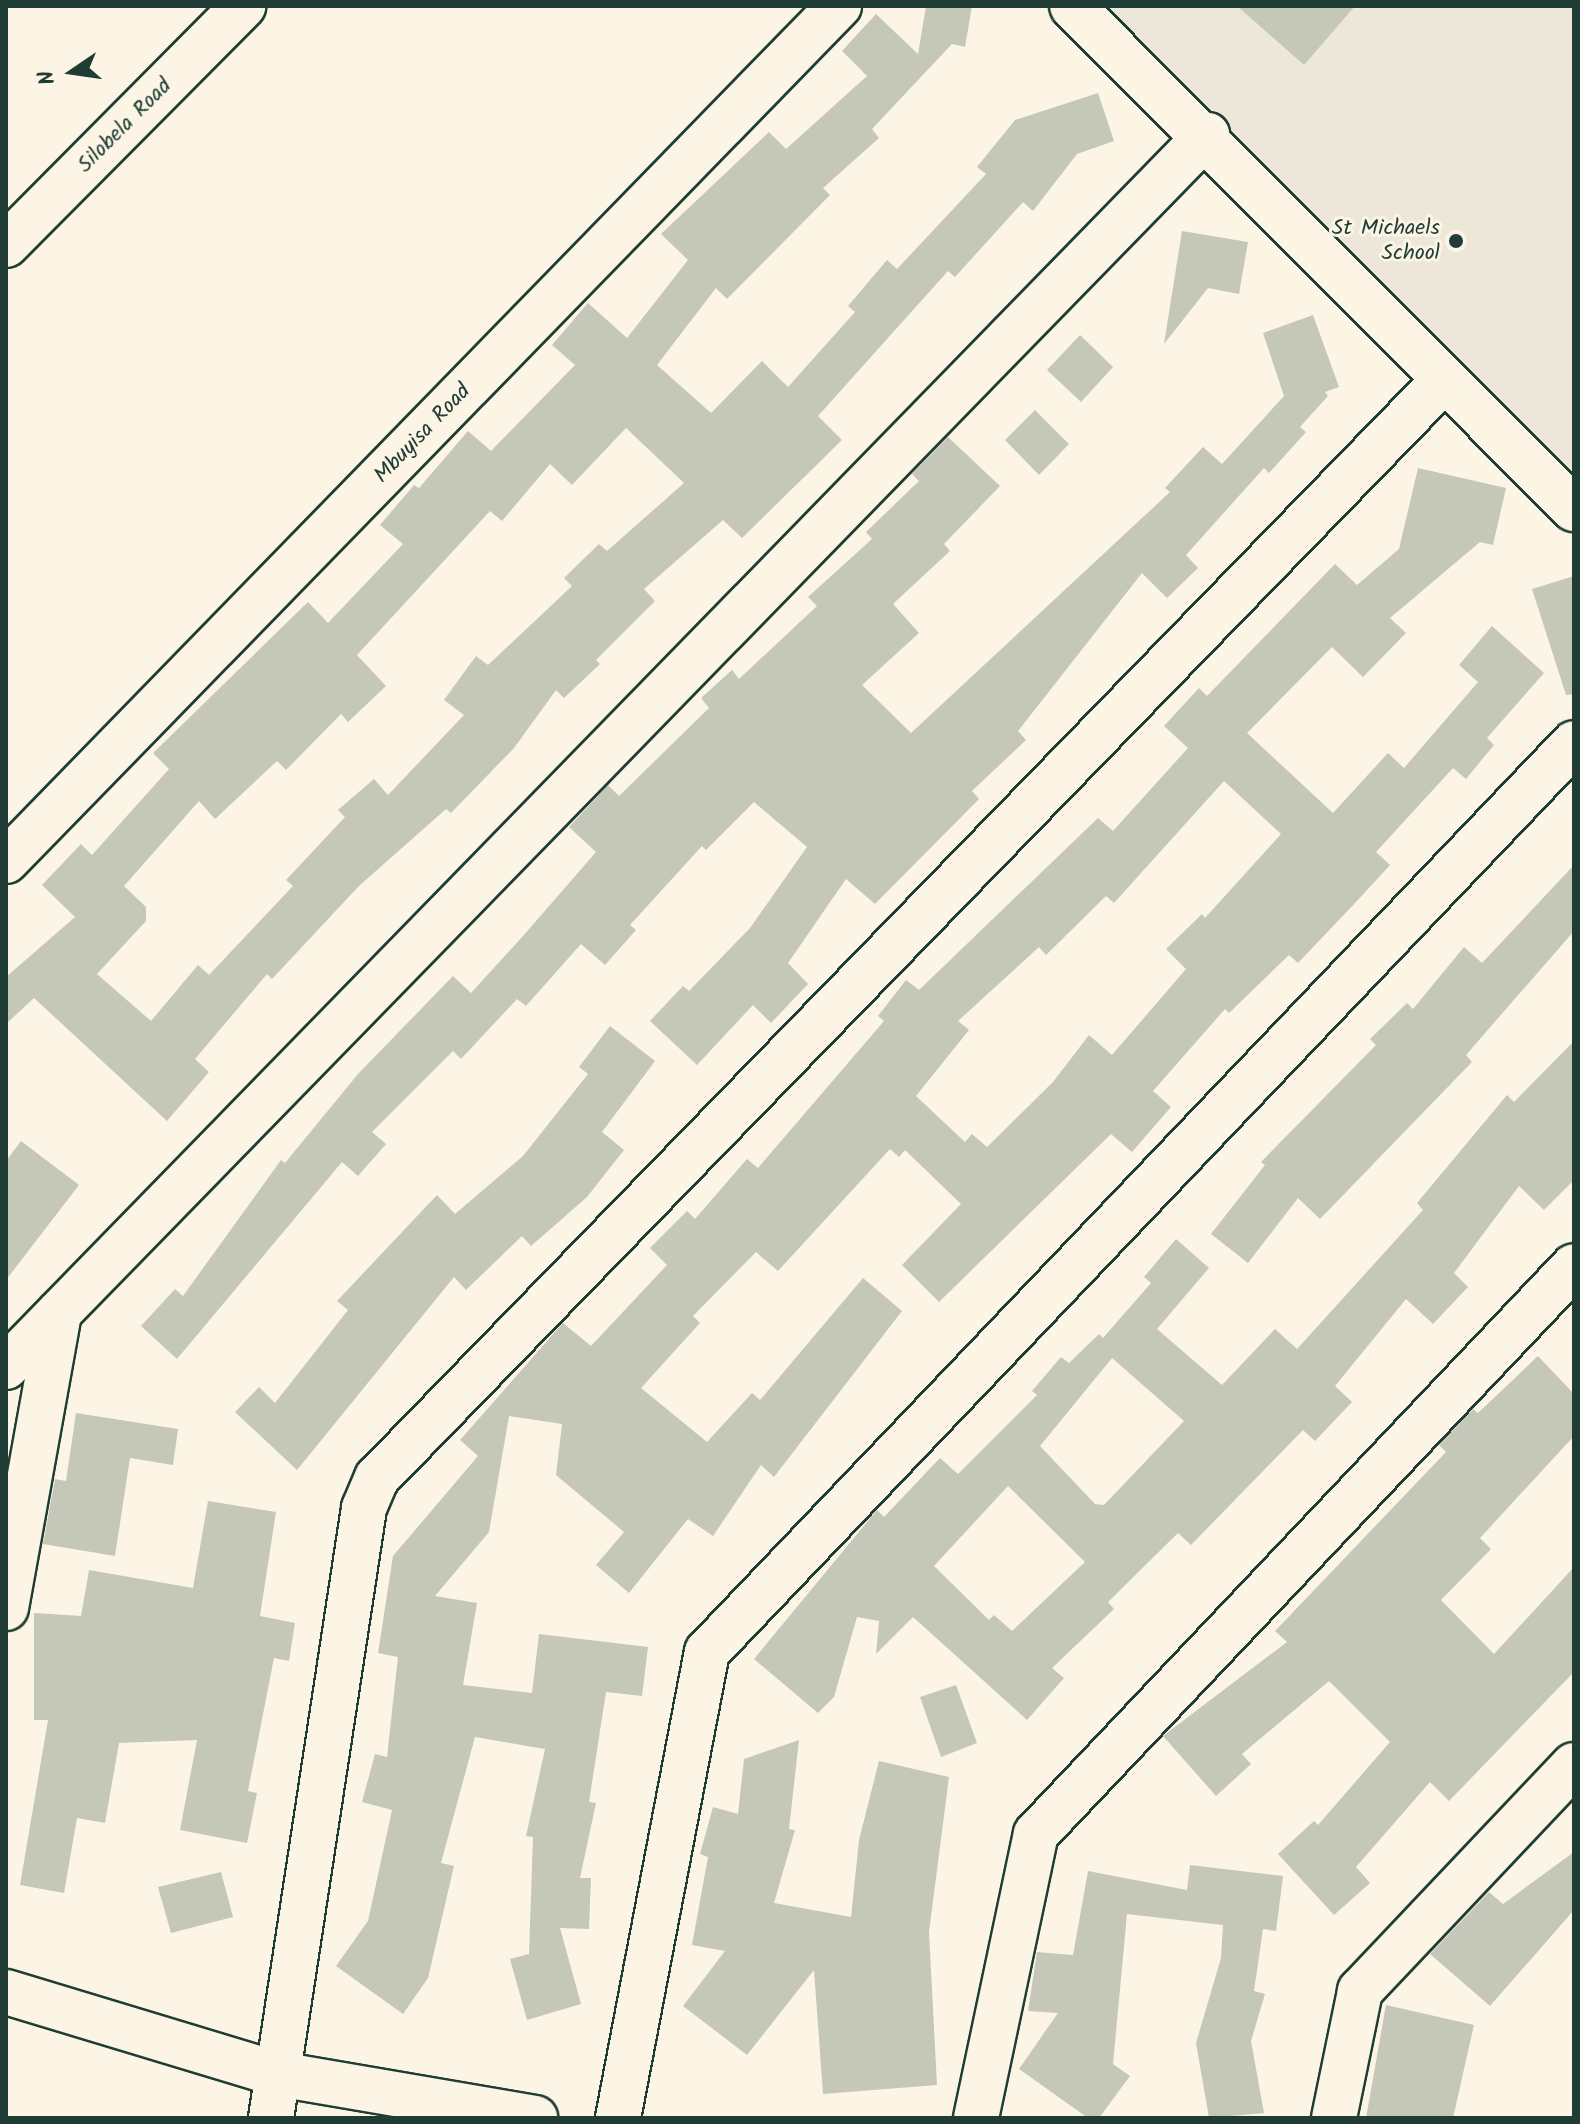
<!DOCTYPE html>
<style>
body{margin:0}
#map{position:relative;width:1580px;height:2124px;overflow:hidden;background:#fcf5e5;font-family:Kalam,sans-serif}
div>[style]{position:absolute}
.built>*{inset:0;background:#ece7d8}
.building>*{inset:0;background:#c5c7b9}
.roads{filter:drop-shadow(2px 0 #1f3d34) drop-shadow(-2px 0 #1f3d34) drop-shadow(0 2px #1f3d34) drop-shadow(0 -2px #1f3d34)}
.street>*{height:44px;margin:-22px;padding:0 22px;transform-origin:22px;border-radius:22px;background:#fcf5e5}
.secondary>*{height:44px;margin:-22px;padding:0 22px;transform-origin:22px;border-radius:22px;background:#fcf5e5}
.dots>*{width:22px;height:22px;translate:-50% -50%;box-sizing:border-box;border:4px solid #fcf5e5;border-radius:50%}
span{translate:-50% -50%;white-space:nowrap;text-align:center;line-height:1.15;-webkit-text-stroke:6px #fcf5e5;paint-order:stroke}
.street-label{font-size:22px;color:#1f3d34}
.poi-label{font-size:22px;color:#1f3d34}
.right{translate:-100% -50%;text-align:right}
.frame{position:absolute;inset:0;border:8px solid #1f3d34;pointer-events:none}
.north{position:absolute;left:32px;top:32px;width:80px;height:80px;-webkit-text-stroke:6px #fcf5e5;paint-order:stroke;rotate:257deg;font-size:22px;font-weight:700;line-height:32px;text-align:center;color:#1f3d34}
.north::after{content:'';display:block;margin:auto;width:28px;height:36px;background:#1f3d34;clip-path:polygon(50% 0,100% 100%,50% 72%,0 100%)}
</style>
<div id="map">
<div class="built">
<i style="clip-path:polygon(1100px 6px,1574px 6px,1574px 476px)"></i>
</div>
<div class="building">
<i style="clip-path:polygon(evenodd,926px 6px,972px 6px,965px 47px,952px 44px,872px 129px,879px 138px,823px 188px,830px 195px,727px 299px,716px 288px,657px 365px,711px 413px,762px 361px,788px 387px,855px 312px,848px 306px,887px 260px,897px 269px,986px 174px,977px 167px,1015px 120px,1098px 93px,1114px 141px,1077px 154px,1033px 211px,1023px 202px,955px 277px,948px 271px,818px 416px,842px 440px,742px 538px,723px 520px,644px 589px,655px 601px,596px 660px,600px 664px,564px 698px,556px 690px,514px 748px,451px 813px,446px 809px,359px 886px,272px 979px,267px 974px,195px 1059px,209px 1072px,167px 1121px,34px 998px,6px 1024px,6px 977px,75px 917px,42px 885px,81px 844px,92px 855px,169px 769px,153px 753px,308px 602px,328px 623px,403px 544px,380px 525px,414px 485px,419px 488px,468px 431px,491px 451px,575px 365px,552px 345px,588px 303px,627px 338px,688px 260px,661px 234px,769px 132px,786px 149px,867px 76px,842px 51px,876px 14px,918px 54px,926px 6px,626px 428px,684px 483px,607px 551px,599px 544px,564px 578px,572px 586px,488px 665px,476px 656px,444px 700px,464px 715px,388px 795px,374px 779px,338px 810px,345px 817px,286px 880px,293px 886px,209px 975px,198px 965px,151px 1021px,97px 974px,146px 921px,146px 907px,124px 886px,199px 801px,215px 819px,277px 761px,286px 770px,341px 714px,348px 722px,386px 686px,357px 655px,490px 511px,502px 521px,550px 464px,572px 485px,626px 428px)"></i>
<i style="clip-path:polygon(1237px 6px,1355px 6px,1304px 65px)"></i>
<i style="clip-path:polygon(1182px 231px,1248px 242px,1239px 294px,1208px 288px,1164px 344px)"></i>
<i style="clip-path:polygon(1313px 315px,1339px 387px,1325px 392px,1328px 396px,1300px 427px,1306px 432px,1269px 473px,1264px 468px,1186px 555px,1198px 568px,1167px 598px,1142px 573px,1018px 731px,1026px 740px,972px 791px,979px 799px,875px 904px,846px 879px,788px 963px,808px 984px,771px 1023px,753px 1005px,697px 1065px,650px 1021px,683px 986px,689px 991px,750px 928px,807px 847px,754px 802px,706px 850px,702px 846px,630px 925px,636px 930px,605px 965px,581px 944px,526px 1006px,517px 999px,461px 1059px,453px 1051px,372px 1132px,386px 1144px,358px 1176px,342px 1162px,177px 1359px,141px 1326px,175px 1289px,183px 1296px,281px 1160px,285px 1163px,358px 1074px,453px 976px,471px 993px,523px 936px,596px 852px,569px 827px,608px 785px,619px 796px,709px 708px,701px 698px,732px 670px,739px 679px,817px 606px,808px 597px,872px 539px,866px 532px,919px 481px,912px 474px,948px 437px,1000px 486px,944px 544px,950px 551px,893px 604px,919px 633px,862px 685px,911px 733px,1170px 492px,1165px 488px,1203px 447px,1222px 464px,1284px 396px,1263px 333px)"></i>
<i style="clip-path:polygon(1080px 335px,1113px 367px,1081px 402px,1047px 370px)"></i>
<i style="clip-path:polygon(1035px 410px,1069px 444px,1039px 475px,1005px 440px)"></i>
<i style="clip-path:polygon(evenodd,1418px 468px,1506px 488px,1493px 545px,1480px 542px,1390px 618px,1406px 633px,1363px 677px,1332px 647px,1247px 733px,1333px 813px,1388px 753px,1404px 768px,1478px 682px,1459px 665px,1492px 626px,1544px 673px,1487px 738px,1494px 745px,1466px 779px,1453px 768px,1376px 852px,1390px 865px,1356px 902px,1298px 963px,1289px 955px,1229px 1013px,1225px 1009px,1153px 1091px,1171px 1107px,1132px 1152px,1111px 1134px,939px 1302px,902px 1265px,961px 1204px,905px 1150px,899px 1157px,890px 1149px,778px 1271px,756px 1252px,693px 1316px,700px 1323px,641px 1388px,707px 1442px,752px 1393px,760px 1400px,863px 1278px,902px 1311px,774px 1477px,761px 1465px,713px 1536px,688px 1519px,629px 1593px,596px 1565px,624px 1532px,556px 1475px,562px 1424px,509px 1416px,489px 1532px,435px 1596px,477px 1603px,463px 1685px,532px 1693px,539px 1634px,648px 1647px,642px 1696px,606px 1692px,589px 1802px,596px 1803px,580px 1878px,591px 1878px,589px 1929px,560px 1928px,581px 2004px,527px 2020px,510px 1959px,529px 1954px,533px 1837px,526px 1836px,545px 1749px,475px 1737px,441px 1863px,454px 1866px,428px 1978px,403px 2014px,336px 1966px,368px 1921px,392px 1810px,362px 1802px,375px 1754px,387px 1757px,398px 1657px,378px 1653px,393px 1556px,478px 1456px,460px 1440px,563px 1323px,591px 1346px,667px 1265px,650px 1248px,687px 1211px,695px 1219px,747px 1159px,758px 1168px,884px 1021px,878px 1016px,906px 980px,919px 990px,1098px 818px,1113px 831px,1188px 748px,1164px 726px,1199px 688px,1207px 696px,1335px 564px,1357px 585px,1399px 549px,1418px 468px,1224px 781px,1281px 834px,1205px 918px,1202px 914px,1166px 949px,1186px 969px,1112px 1055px,1089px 1035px,1053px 1082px,987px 1147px,972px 1134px,965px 1142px,916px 1096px,969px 1030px,958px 1021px,1039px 947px,1046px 955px,1106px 896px,1114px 903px,1224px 781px)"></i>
<i style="clip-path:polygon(1574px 576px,1574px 694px,1566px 695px,1532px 589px)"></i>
<i style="clip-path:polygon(1574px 865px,1574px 931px,1466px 1055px,1472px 1062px,1320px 1219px,1298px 1198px,1248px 1263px,1211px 1234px,1265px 1165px,1261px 1162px,1376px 1045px,1370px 1039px,1407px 1003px,1413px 1009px,1464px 947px,1482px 963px)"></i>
<i style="clip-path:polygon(610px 1026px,655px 1061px,602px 1132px,624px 1150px,587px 1197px,531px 1246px,522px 1236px,466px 1290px,454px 1277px,297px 1470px,235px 1412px,259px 1387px,275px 1403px,348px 1310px,337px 1301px,437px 1195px,455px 1214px,523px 1156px,588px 1074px,579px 1067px)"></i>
<i style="clip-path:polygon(evenodd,1574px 1041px,1574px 1180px,1544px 1210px,1519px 1186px,1454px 1273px,1468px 1287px,1433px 1324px,1406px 1299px,1335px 1386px,1352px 1402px,1315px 1441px,1303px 1430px,1191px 1545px,1178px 1533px,1108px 1602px,1114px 1609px,1052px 1668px,1064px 1678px,1027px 1720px,913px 1617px,876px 1654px,879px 1621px,857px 1617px,834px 1697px,818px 1713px,754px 1659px,877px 1510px,884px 1517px,940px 1458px,958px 1474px,1037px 1395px,1032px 1391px,1061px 1357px,1069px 1363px,1099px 1334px,1103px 1338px,1151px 1283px,1144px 1277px,1176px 1239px,1209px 1268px,1157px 1329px,1222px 1385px,1275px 1329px,1297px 1349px,1423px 1210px,1417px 1203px,1507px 1095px,1514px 1102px,1574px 1041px,1112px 1358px,1184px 1421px,1104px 1505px,1095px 1504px,1040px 1446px,1112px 1358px,1574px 1041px,1008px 1486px,1085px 1562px,1012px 1631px,994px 1615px,989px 1620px,934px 1566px,1008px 1486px)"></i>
<i style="clip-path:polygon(21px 1141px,79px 1185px,6px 1280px,6px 1161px)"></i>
<i style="clip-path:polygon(1538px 1356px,1574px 1394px,1574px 1436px,1480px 1538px,1491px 1549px,1441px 1600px,1494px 1654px,1574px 1567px,1574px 1672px,1449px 1801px,1430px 1782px,1356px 1867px,1370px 1883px,1334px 1915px,1278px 1854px,1314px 1821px,1318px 1825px,1390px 1742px,1329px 1681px,1242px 1754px,1251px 1764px,1216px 1796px,1163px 1736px,1287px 1642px,1275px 1631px,1446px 1452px,1439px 1445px,1473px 1409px,1478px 1413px)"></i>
<i style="clip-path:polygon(76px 1413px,178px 1429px,173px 1465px,130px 1458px,115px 1556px,43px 1544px,55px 1479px,66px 1481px)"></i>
<i style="clip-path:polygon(208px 1501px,276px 1512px,260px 1616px,295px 1623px,289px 1661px,274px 1658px,248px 1791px,257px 1793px,247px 1843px,180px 1830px,197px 1740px,119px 1743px,105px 1823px,77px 1818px,64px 1893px,20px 1885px,48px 1720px,34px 1720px,34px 1613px,81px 1616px,89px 1570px,193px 1588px)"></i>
<i style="clip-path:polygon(956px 1685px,977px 1743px,941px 1757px,920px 1697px)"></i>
<i style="clip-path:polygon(799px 1740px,789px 1829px,795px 1830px,774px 1903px,851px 1917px,859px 1840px,879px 1761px,949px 1777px,929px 1932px,937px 2085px,823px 2094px,814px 1970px,747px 2055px,683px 2006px,725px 1951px,692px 1945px,708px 1857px,700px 1854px,713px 1807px,738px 1814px,744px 1759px)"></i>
<i style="clip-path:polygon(1574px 1852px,1574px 1910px,1490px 2006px,1430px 1954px,1489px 1892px,1503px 1904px)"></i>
<i style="clip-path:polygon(1190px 1865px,1283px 1876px,1276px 1931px,1263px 1929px,1254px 1991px,1265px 1994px,1251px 2041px,1264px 2113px,1209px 2118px,1196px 2043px,1221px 1958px,1223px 1925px,1127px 1914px,1113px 2064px,1130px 2076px,1099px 2118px,1088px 2118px,1019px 2069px,1058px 2013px,1028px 2011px,1037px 1952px,1073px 1955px,1088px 1871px,1187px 1890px)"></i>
<i style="clip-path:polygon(221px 1872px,233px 1917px,171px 1933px,158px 1887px)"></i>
<i style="clip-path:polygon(1386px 2005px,1474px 2025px,1453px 2118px,1366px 2118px)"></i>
</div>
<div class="roads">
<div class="street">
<i style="left:1072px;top:6px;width:711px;rotate:45.06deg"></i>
<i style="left:6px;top:861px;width:1194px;rotate:-45.75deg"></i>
<i style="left:6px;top:1367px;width:1721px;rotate:-45.73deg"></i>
<i style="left:6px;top:1608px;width:300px;rotate:-79.8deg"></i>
<i style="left:6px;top:1992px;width:284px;rotate:16.8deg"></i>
<i style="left:278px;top:2074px;width:261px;rotate:9.7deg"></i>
<i style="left:271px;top:2118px;width:617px;rotate:-81.33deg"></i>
<i style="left:364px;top:1508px;width:33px;rotate:-67deg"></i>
<i style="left:377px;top:1478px;width:1531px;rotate:-45.82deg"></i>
<i style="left:618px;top:2118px;width:474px;rotate:-79.2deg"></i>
<i style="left:707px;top:1652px;width:1256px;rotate:-46.35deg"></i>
<i style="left:976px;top:2118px;width:290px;rotate:-78.1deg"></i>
<i style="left:1036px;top:1834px;width:782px;rotate:-46.55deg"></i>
<i style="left:1334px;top:2118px;width:130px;rotate:-78.4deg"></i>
<i style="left:1360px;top:1991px;width:311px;rotate:-46.6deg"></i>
</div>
<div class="secondary">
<i style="left:6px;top:245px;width:337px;rotate:-45.2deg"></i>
</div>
</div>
<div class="dots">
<i style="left:1456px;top:241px;background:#1f3d34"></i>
</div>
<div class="street-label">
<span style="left:125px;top:126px;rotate:-45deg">Silobela Road</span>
<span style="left:423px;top:434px;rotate:-46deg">Mbuyisa Road</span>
</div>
<div class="poi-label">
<span class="right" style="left:1440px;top:241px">St Michaels<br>School</span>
</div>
<div class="frame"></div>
<div class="north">N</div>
</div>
